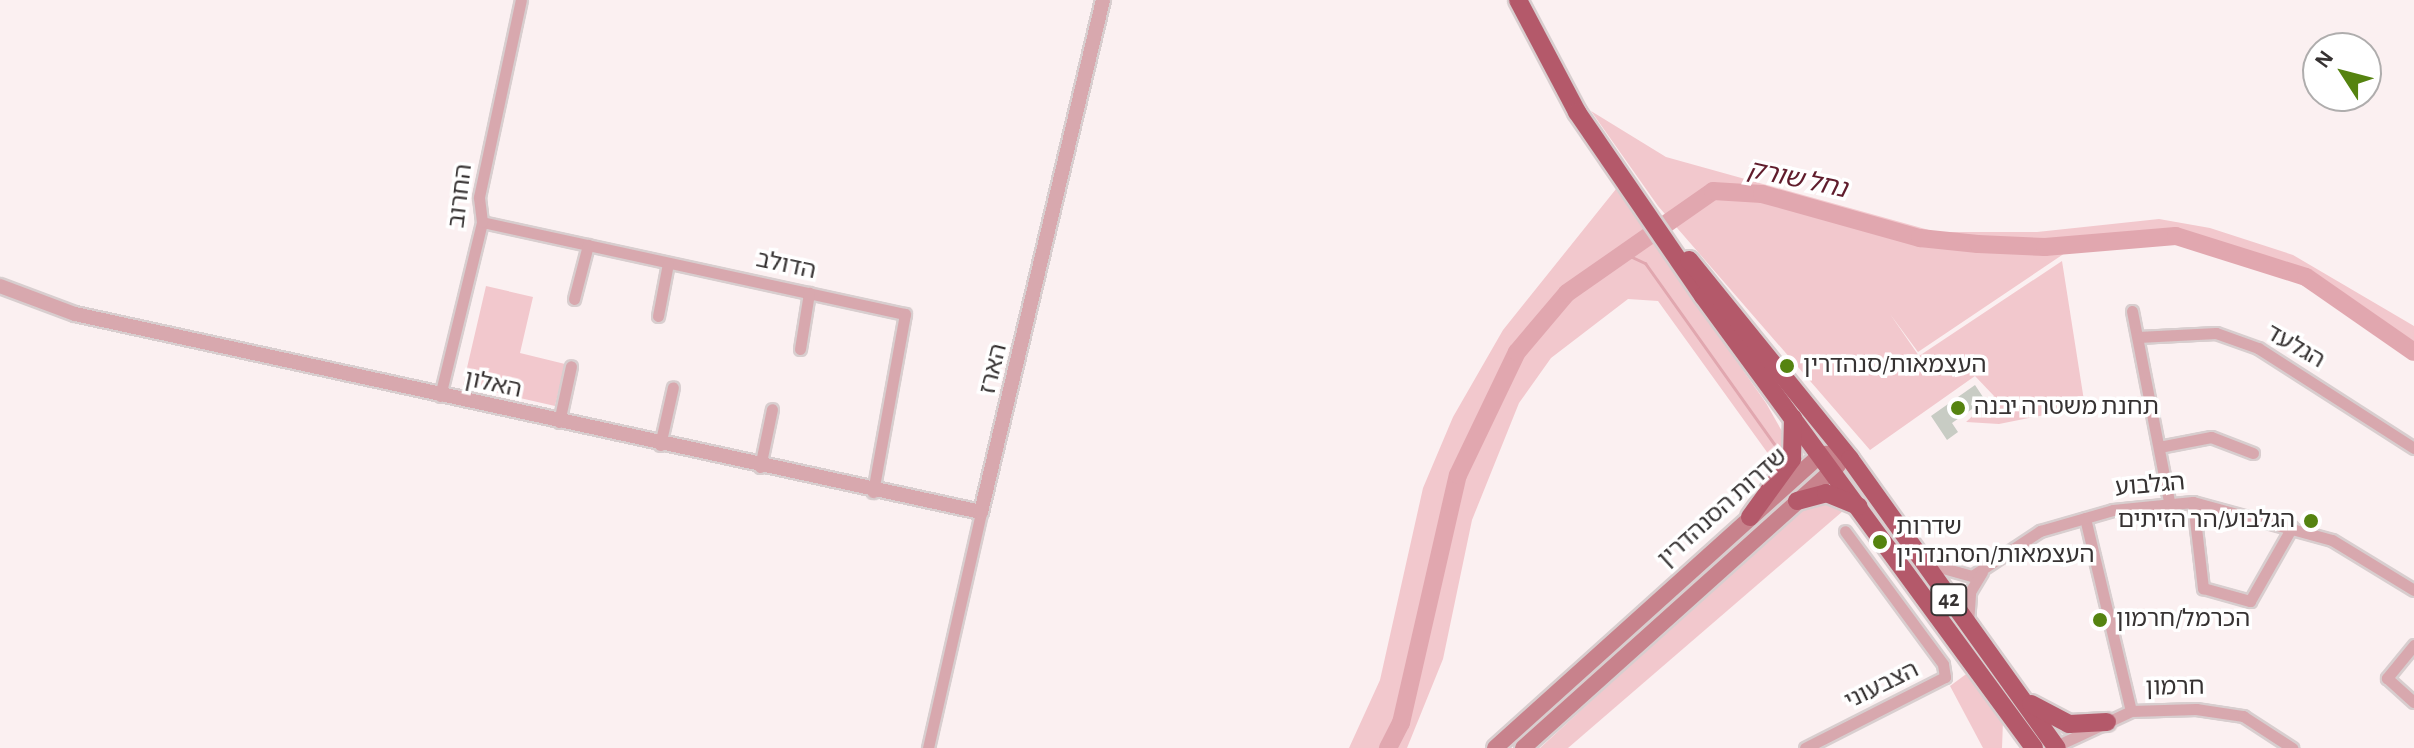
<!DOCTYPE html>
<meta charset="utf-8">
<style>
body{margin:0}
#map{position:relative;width:2414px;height:748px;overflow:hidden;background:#fbf0f1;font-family:"Alegreya Sans","Noto Sans Hebrew",sans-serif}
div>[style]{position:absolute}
.green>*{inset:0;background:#f2c8cd}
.stream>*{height:3px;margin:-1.5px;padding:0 1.5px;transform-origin:1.5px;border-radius:1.5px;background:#e1a7af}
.river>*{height:18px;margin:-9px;padding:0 9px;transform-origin:9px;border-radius:9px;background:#e1a7af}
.building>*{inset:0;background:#c8ccc4}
.roads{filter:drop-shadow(2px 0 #d8cecf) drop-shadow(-2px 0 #d8cecf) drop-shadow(0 2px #d8cecf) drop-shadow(0 -2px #d8cecf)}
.minor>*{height:11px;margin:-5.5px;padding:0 5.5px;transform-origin:5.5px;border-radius:5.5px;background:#d8a8ae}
.tertiary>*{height:14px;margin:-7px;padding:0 7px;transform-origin:7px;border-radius:7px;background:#d8a8ae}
.secondary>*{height:16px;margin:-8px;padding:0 8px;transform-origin:8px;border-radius:8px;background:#c8828c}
.trunk>*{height:18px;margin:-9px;padding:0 9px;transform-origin:9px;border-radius:9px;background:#b4596a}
.dots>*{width:22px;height:22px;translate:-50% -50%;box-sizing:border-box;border:4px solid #fff;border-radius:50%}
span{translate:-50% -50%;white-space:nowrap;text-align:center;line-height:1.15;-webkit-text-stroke:7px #fff;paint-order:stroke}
.shield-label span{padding:2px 6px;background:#fff;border:2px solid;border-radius:6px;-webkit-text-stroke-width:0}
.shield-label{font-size:22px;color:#363232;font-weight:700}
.street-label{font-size:24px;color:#363232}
.poi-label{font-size:24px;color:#363232}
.left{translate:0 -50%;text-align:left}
.right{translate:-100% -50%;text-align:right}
.water-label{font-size:26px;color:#601c2c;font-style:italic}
.north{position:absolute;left:2302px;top:32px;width:80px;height:80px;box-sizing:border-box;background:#fff;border:2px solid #afadad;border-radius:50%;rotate:306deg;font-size:22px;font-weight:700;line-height:32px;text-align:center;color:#363232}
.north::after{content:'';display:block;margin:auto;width:28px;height:36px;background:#558310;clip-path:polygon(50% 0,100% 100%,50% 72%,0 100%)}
</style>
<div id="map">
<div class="green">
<i style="clip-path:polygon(1591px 111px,1666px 157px,1936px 232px,2037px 232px,2159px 219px,2210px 228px,2293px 255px,2414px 326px,2414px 352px,2303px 282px,2156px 232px,2068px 251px,1918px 352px,1890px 314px,1919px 356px,2062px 261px,2085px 407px,1999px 424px,1966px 422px,1994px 396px,1975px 376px,1870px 450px,1658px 206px)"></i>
<i style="clip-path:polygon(1616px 189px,1766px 403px,1788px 442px,1777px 466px,1658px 301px,1628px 299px,1551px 358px,1519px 403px,1472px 520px,1443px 659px,1407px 748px,1349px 748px,1380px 680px,1423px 488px,1453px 417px,1503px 330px)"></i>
<i style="clip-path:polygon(486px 286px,533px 297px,520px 353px,565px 364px,555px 406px,463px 385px)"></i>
<i style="clip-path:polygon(1829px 500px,1843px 511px,1568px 748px,1540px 748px,1758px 547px,1806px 506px)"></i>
<i style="clip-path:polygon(1969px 672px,2003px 721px,2002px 748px,1983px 748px,1950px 686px)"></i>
</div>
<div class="stream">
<i style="left:1619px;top:251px;width:29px;rotate:25deg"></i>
<i style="left:1645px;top:263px;width:224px;rotate:54.5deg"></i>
</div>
<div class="river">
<i style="left:1388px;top:748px;width:28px;rotate:-63deg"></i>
<i style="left:1401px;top:723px;width:254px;rotate:-77.1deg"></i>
<i style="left:1458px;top:475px;width:136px;rotate:-64.4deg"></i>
<i style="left:1517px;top:352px;width:77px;rotate:-49.7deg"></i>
<i style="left:1567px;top:293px;width:178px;rotate:-34.9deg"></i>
<i style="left:1713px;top:191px;width:49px;rotate:3.5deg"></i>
<i style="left:1762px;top:194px;width:164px;rotate:15.6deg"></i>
<i style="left:1920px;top:238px;width:58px;rotate:5.9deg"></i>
<i style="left:1978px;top:244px;width:67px;rotate:2.6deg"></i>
<i style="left:2045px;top:247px;width:131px;rotate:-4.8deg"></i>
<i style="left:2176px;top:236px;width:136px;rotate:17.5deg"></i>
<i style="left:2306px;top:277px;width:131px;rotate:34.8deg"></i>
</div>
<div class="building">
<i style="clip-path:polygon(1975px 385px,1985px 400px,1952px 423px,1958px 432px,1947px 440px,1931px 416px)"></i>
</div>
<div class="roads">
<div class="minor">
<i style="left:482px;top:222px;width:433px;rotate:12.3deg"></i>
<i style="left:905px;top:314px;width:181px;rotate:100.2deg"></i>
<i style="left:574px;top:299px;width:56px;rotate:-75.5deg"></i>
<i style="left:2132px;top:311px;width:195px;rotate:79deg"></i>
<i style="left:658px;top:316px;width:54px;rotate:-79.3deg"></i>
<i style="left:2138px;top:337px;width:78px;rotate:-2.9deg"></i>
<i style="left:2216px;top:333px;width:45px;rotate:19.7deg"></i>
<i style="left:2258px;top:348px;width:185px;rotate:32.7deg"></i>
<i style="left:800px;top:349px;width:57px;rotate:-80.9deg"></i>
<i style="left:440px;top:396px;width:179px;rotate:-76.4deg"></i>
<i style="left:482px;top:222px;width:25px;rotate:-97deg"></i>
<i style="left:479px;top:197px;width:201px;rotate:-78deg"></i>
<i style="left:559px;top:422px;width:57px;rotate:-77.9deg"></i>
<i style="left:660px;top:445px;width:59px;rotate:-77.4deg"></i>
<i style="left:2159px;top:447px;width:53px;rotate:-10.9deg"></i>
<i style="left:2211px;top:437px;width:45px;rotate:20.9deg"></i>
<i style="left:760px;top:467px;width:59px;rotate:-78.3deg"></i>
<i style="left:2193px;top:502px;width:87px;rotate:83.4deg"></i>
<i style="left:2203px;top:588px;width:49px;rotate:15.5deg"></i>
<i style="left:2250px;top:601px;width:85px;rotate:-60.4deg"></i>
<i style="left:2085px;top:518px;width:198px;rotate:76.6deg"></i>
<i style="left:1925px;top:563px;width:49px;rotate:15.5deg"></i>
<i style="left:1972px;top:576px;width:82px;rotate:-33.5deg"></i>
<i style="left:2040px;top:531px;width:76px;rotate:-16deg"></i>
<i style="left:2113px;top:510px;width:80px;rotate:-5.7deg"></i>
<i style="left:2193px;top:502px;width:144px;rotate:15.3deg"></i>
<i style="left:2332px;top:540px;width:96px;rotate:31.4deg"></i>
<i style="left:1968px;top:623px;width:31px;rotate:-86deg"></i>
<i style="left:1970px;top:592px;width:23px;rotate:-59deg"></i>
<i style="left:2414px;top:645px;width:43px;rotate:129.3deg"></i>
<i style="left:2387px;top:678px;width:36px;rotate:42deg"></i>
<i style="left:2056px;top:746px;width:83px;rotate:-25deg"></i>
<i style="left:2131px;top:711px;width:65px;rotate:-1.8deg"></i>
<i style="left:2196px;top:709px;width:48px;rotate:8.5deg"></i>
<i style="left:2243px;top:716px;width:59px;rotate:33.1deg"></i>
<i style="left:928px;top:748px;width:242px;rotate:-77.3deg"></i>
<i style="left:1805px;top:748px;width:157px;rotate:-26.9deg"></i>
<i style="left:1945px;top:677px;width:13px;rotate:-99deg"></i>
<i style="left:1943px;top:664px;width:165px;rotate:-126.4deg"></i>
</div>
<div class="tertiary">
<i style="left:0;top:286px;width:80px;rotate:20.5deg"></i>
<i style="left:75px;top:314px;width:927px;rotate:12.33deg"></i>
<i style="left:981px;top:512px;width:526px;rotate:-76.6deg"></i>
</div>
<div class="secondary">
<i style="left:1495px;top:748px;width:439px;rotate:-42deg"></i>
<i style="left:1821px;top:454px;width:23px;rotate:-2deg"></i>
<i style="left:1523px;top:748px;width:423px;rotate:-41.9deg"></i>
</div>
<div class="trunk">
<i style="left:1518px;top:0;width:127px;rotate:62.2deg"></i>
<i style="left:1577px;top:112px;width:223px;rotate:55.6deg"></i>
<i style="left:1703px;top:296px;width:560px;rotate:53.78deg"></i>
<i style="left:1689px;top:260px;width:256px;rotate:51deg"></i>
<i style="left:1850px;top:459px;width:355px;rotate:54.4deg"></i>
<i style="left:1797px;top:501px;width:30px;rotate:-15deg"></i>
<i style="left:1826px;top:493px;width:35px;rotate:22deg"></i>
<i style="left:1750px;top:517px;width:72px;rotate:-54.1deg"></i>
<i style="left:1792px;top:459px;width:41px;rotate:-88.6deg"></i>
<i style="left:2031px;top:704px;width:43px;rotate:27.8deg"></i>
<i style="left:2069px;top:724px;width:38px;rotate:-3deg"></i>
</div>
</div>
<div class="dots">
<i style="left:1787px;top:366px;background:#558310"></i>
<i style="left:1958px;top:408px;background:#558310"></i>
<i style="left:2311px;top:521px;background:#558310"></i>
<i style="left:1880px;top:542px;background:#558310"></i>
<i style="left:2100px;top:620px;background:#558310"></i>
</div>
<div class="shield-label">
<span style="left:1949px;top:600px">42</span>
</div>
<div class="street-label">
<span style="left:461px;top:196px;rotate:-83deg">החרוב</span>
<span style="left:786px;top:266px;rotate:12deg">הדולב</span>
<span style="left:2295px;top:347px;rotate:30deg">הגלעד</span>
<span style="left:994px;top:369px;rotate:-76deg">הארז</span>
<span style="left:493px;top:385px;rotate:12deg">האלון</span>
<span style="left:2150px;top:486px;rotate:-5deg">הגלבוע</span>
<span style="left:1723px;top:508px;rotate:-42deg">שדרות הסנהדרין</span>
<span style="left:1882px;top:686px;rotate:-26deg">הצבעוני</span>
<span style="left:2175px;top:688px;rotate:-1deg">חרמון</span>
</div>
<div class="poi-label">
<span class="left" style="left:1803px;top:366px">העצמאות/סנהדרין</span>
<span class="left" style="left:1974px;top:408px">תחנת משטרה יבנה</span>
<span class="right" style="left:2295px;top:521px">הגלבוע/הר הזיתים</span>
<span class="left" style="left:1896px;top:542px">שדרות<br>העצמאות/הסהנדרין</span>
<span class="left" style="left:2116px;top:620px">הכרמל/חרמון</span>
</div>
<div class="water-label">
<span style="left:1797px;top:180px;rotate:12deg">נחל שורק</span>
</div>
<div class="north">N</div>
</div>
